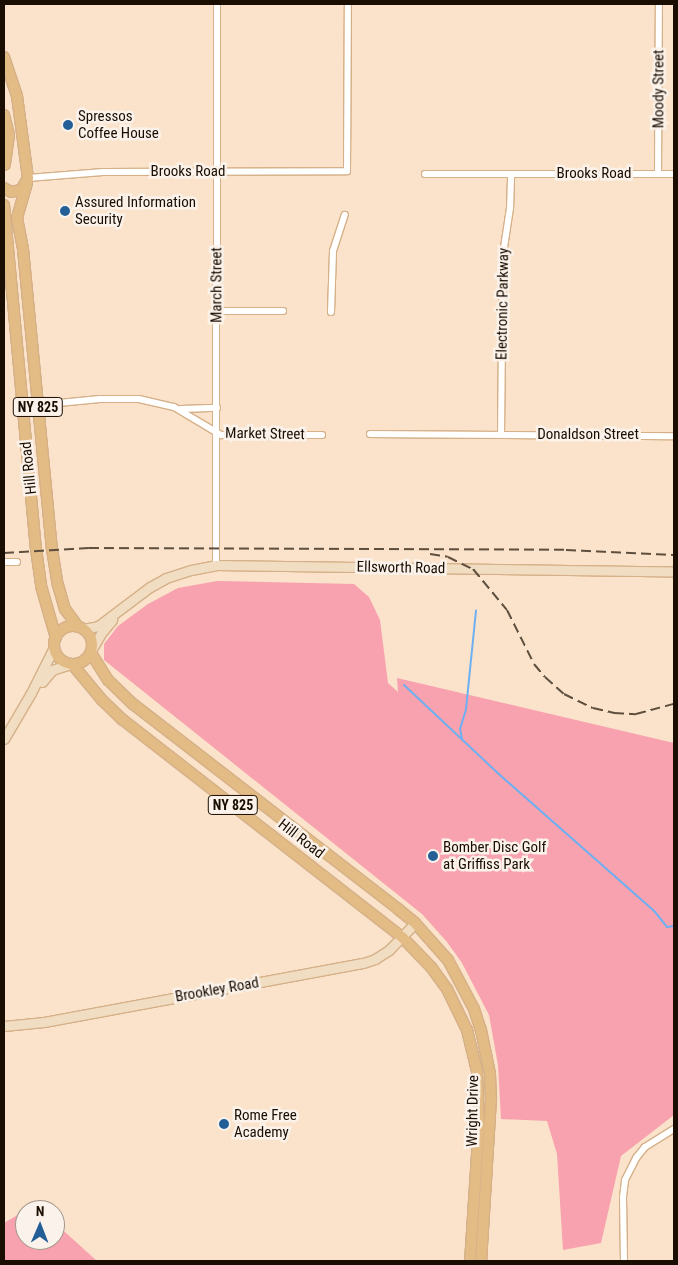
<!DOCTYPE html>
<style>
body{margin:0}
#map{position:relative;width:678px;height:1265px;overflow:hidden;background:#fae3ca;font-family:"Roboto Condensed",sans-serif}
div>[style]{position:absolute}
.green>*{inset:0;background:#f8a1af}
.stream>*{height:2px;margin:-1px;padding:0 1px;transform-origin:1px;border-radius:1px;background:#6db0f2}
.roads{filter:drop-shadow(1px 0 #d5b088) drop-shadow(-1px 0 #d5b088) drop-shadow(0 1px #d5b088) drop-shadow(0 -1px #d5b088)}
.street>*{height:6px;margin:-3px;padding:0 3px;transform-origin:3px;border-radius:3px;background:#fff}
.secondary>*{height:9px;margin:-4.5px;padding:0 4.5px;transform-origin:4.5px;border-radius:4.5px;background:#f1ddc2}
.primary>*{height:10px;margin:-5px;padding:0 5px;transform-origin:5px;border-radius:5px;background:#e3bb85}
.primary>.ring{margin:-5px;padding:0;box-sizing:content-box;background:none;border:10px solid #e3bb85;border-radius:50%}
.rail>*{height:2px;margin-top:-1px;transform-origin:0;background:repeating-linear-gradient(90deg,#5e4e3e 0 10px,transparent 0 15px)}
.dots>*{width:14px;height:14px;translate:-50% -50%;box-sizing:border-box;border:2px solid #fbf3eb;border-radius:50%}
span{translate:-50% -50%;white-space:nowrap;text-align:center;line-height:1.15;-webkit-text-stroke:5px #fbf3eb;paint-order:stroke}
.shield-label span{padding:1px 4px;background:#fbf3eb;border:1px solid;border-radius:4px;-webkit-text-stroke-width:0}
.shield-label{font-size:14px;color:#1a0d01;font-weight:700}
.street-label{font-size:15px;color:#1a0d01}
.poi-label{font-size:15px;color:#1a0d01}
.left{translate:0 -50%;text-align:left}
.frame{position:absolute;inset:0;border:5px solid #1a0d01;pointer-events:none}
.north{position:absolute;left:15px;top:1200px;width:50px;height:50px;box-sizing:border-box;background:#fbf3eb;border:1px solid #a1978d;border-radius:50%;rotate:1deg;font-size:14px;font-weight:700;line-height:20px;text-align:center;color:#1a0d01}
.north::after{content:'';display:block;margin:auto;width:18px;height:22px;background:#235f96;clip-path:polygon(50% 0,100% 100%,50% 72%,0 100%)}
</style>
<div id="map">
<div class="green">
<i style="clip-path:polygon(217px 581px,354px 584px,369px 597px,380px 620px,388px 683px,398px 692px,397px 678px,674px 743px,674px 1115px,621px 1156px,601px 1243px,563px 1250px,557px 1154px,547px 1121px,501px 1119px,498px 1065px,489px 1015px,462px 963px,447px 942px,422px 914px,104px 660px,104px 644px,118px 626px,148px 604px,178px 588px)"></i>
<i style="clip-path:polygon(21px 1213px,25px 1213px,25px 1240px,55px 1240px,55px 1223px,97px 1261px,4px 1261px,4px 1223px)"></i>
</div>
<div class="stream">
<i style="left:404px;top:685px;width:133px;rotate:43.2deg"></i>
<i style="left:501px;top:776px;width:205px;rotate:41.4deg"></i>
<i style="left:655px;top:912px;width:19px;rotate:51deg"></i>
<i style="left:667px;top:927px;width:7px;rotate:-8deg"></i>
<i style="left:462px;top:739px;width:10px;rotate:-101deg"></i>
<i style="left:460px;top:729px;width:21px;rotate:-73deg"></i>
<i style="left:466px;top:709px;width:99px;rotate:-84.2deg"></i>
</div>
<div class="roads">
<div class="street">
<i style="left:425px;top:174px;width:249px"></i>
<i style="left:658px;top:174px;width:170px;rotate:-89.7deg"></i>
<i style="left:28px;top:178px;width:75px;rotate:-4.6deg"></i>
<i style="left:103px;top:172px;width:244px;rotate:-0.2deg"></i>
<i style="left:347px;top:171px;width:167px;rotate:-89.7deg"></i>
<i style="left:217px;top:311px;width:66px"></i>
<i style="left:331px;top:312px;width:61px;rotate:-88.1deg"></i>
<i style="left:333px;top:251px;width:38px;rotate:-72deg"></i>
<i style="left:38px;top:405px;width:62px;rotate:-5.5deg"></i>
<i style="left:100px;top:399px;width:39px"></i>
<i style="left:139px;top:399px;width:36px;rotate:13deg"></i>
<i style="left:174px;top:407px;width:55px;rotate:30.8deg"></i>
<i style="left:221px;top:435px;width:101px"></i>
<i style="left:181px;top:409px;width:36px;rotate:-2deg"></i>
<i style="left:370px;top:434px;width:304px;rotate:0.4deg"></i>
<i style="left:501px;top:435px;width:181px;rotate:-89.4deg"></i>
<i style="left:503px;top:254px;width:47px;rotate:-81.3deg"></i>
<i style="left:510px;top:208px;width:34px;rotate:-88deg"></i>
<i style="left:4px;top:562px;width:13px"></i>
<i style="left:216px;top:565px;width:561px;rotate:-89.9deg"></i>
<i style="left:624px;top:1261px;width:64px;rotate:-90.9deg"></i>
<i style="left:623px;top:1197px;width:17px;rotate:-83deg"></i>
<i style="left:625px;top:1180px;width:25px;rotate:-63deg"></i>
<i style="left:636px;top:1158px;width:14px;rotate:-51deg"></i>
<i style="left:645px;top:1147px;width:34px;rotate:-32deg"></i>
</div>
<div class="secondary">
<i style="left:83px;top:629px;width:15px;rotate:-11deg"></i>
<i style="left:98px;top:626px;width:65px;rotate:-36.9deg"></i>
<i style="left:150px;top:587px;width:18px;rotate:-29deg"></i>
<i style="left:166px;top:578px;width:26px;rotate:-18deg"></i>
<i style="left:191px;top:570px;width:25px;rotate:-11deg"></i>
<i style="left:216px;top:565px;width:458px;rotate:0.8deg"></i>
<i style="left:92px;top:649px;width:20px;rotate:-60deg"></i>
<i style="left:102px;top:632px;width:16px;rotate:-50deg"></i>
<i style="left:42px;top:682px;width:16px;rotate:-50deg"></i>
<i style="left:52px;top:670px;width:19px;rotate:-18deg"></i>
<i style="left:4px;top:739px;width:53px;rotate:-59.6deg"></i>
<i style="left:31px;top:693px;width:51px;rotate:-63.4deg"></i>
<i style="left:4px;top:1026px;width:40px;rotate:-5.7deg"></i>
<i style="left:44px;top:1022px;width:324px;rotate:-10.5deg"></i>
<i style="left:363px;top:963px;width:13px;rotate:-18deg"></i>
<i style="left:375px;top:959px;width:17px;rotate:-33deg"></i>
<i style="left:389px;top:950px;width:37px;rotate:-46deg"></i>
</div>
<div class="primary">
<i style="left:4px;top:57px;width:41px;rotate:71.6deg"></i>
<i style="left:17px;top:96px;width:83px;rotate:82.4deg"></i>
<i style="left:28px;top:178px;width:14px;rotate:120deg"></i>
<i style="left:21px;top:190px;width:10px;rotate:169deg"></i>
<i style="left:11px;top:192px;width:8px;rotate:-150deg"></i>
<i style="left:4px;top:115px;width:21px;rotate:76deg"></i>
<i style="left:9px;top:135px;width:30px;rotate:98deg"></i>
<i style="left:27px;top:183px;width:36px;rotate:106deg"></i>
<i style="left:17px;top:218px;width:32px;rotate:79deg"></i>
<i style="left:23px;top:249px;width:301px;rotate:84.5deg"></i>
<i style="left:52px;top:549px;width:36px;rotate:81deg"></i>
<i style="left:58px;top:585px;width:25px;rotate:74deg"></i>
<i style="left:65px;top:609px;width:22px;rotate:54deg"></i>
<i style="left:4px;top:205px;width:345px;rotate:84.7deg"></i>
<i style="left:36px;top:549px;width:37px;rotate:82deg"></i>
<i style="left:41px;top:586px;width:54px;rotate:73.9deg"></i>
<i class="ring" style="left:54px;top:626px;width:28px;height:28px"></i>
<i style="left:91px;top:653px;width:32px;rotate:58deg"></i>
<i style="left:108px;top:680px;width:35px;rotate:44deg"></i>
<i style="left:133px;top:704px;width:335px;rotate:37.7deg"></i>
<i style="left:398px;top:909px;width:22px;rotate:39deg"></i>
<i style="left:415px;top:923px;width:50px;rotate:48.3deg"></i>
<i style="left:448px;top:960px;width:55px;rotate:62deg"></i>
<i style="left:474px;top:1009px;width:22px;rotate:72deg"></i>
<i style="left:481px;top:1030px;width:45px;rotate:78.4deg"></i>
<i style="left:490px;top:1074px;width:25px;rotate:88deg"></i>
<i style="left:491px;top:1099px;width:162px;rotate:93.5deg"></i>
<i style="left:72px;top:664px;width:47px;rotate:50.2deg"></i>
<i style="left:102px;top:700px;width:29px;rotate:44deg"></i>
<i style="left:123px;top:720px;width:353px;rotate:37.9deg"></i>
<i style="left:402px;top:937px;width:42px;rotate:46deg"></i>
<i style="left:431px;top:967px;width:27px;rotate:54deg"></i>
<i style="left:447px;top:989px;width:46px;rotate:64deg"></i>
<i style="left:467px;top:1030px;width:42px;rotate:76.3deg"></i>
<i style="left:477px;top:1071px;width:52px;rotate:87.8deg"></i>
<i style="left:479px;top:1123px;width:138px;rotate:93.7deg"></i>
</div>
</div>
<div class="rail">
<i style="left:4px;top:553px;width:85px;rotate:-3.4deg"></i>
<i style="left:89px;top:548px;width:477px;rotate:0.2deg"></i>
<i style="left:566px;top:550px;width:108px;rotate:2.7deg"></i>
<i style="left:430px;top:554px;width:18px;rotate:9deg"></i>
<i style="left:448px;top:557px;width:28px;rotate:26deg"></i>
<i style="left:473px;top:569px;width:53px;rotate:50.3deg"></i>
<i style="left:507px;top:610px;width:60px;rotate:63.4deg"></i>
<i style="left:534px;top:664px;width:17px;rotate:50deg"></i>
<i style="left:545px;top:677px;width:25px;rotate:42deg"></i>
<i style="left:564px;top:694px;width:32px;rotate:26deg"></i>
<i style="left:593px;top:708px;width:22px;rotate:13deg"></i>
<i style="left:614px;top:713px;width:22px;rotate:3deg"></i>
<i style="left:636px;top:714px;width:39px;rotate:-15deg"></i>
</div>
<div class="dots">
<i style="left:68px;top:125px;background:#235f96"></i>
<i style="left:65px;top:211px;background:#235f96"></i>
<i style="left:433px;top:856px;background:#235f96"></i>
<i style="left:224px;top:1124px;background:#235f96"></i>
</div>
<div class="shield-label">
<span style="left:38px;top:407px">NY 825</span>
<span style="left:233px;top:805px">NY 825</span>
</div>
<div class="street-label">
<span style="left:659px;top:89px;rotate:-90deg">Moody Street</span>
<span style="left:188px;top:172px">Brooks Road</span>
<span style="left:594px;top:174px">Brooks Road</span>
<span style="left:217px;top:285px;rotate:-90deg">March Street</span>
<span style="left:503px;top:304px;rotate:-89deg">Electronic Parkway</span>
<span style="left:265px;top:434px;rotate:1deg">Market Street</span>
<span style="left:588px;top:435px">Donaldson Street</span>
<span style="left:29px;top:468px;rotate:-96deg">Hill Road</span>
<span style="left:401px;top:568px;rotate:1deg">Ellsworth Road</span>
<span style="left:301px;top:839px;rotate:38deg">Hill Road</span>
<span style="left:217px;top:990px;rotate:-10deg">Brookley Road</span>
<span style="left:473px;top:1111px;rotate:-89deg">Wright Drive</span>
</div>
<div class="poi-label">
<span class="left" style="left:78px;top:125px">Spressos<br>Coffee House</span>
<span class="left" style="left:75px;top:211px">Assured Information<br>Security</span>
<span class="left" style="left:443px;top:856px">Bomber Disc Golf<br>at Griffiss Park</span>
<span class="left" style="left:234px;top:1124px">Rome Free<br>Academy</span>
</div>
<div class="frame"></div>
<div class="north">N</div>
</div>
